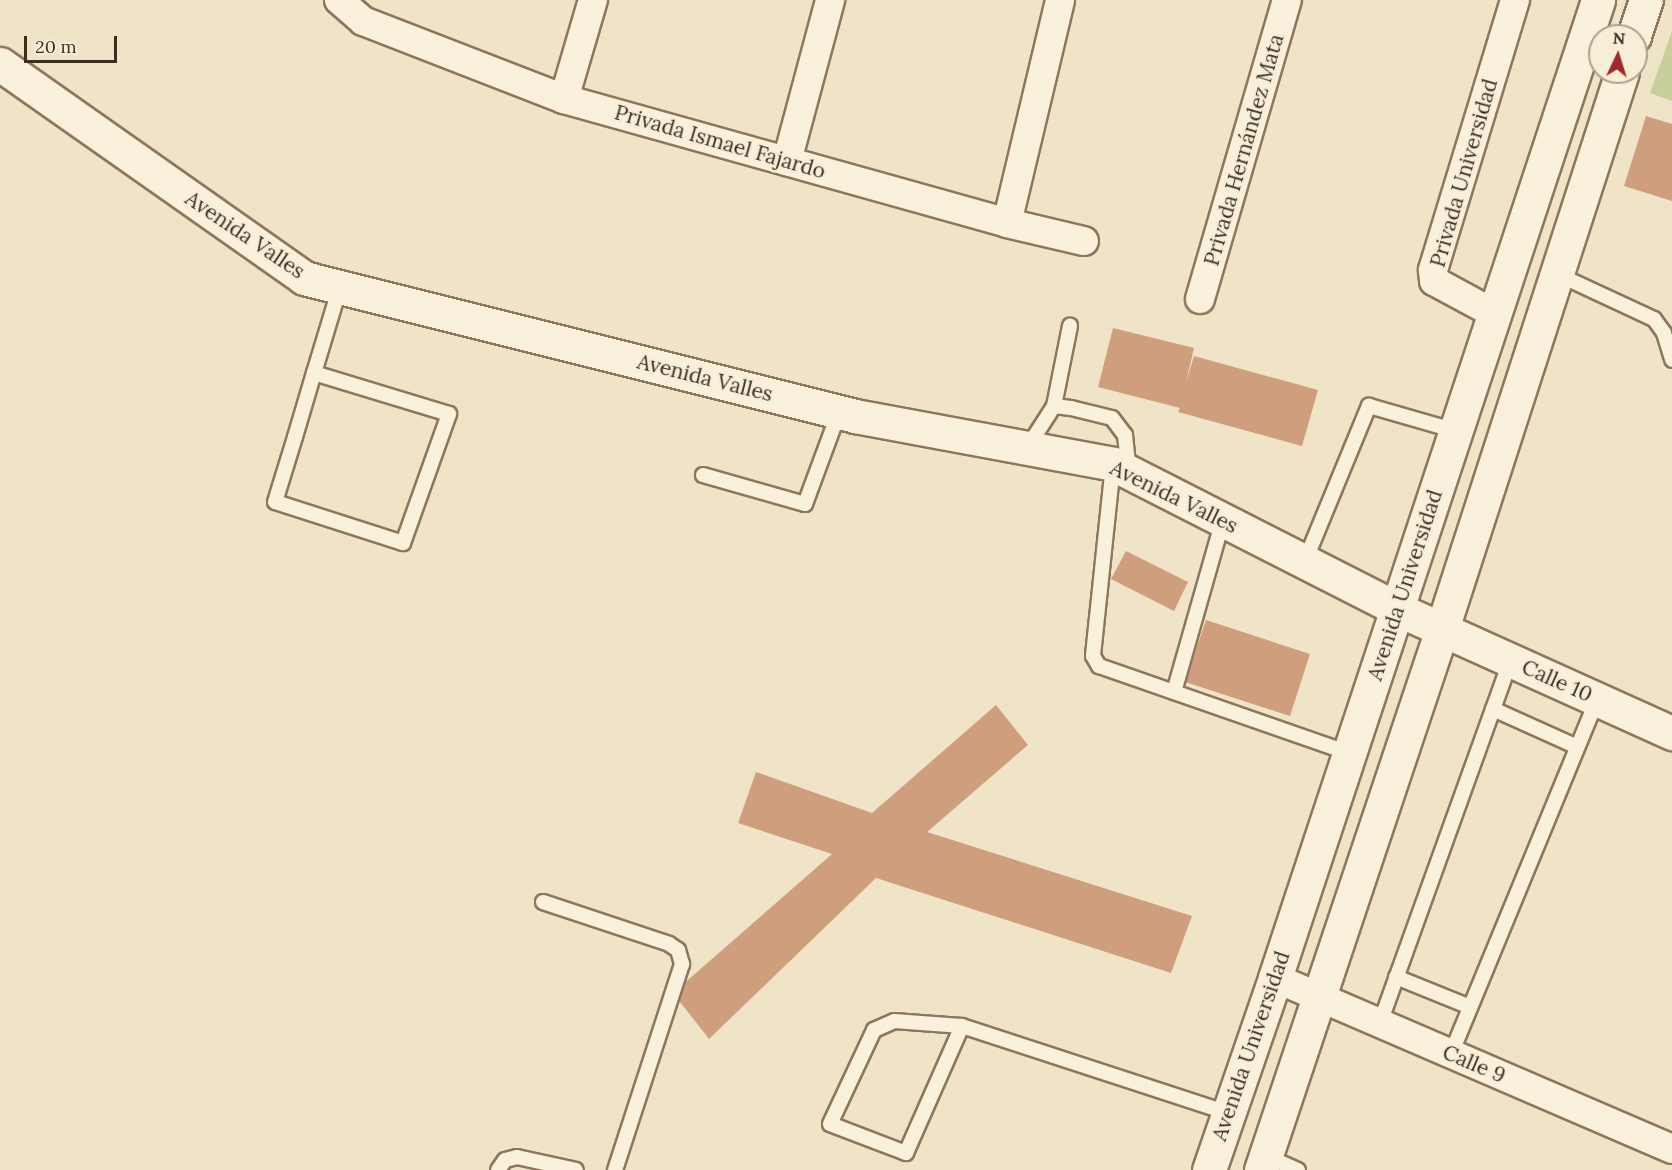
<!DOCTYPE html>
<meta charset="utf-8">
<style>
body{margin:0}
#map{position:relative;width:1672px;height:1170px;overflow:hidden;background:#f0e4c8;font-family:Lora,serif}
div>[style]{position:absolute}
.green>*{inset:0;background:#c9cf9b}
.building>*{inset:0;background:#cf9f7d}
.roads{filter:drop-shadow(2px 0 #8d765c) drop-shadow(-2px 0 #8d765c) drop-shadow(0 2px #8d765c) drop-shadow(0 -2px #8d765c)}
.service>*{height:14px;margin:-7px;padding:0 7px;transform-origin:7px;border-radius:7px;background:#faf1dc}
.minor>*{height:28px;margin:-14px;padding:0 14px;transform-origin:14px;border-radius:14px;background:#faf1dc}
.secondary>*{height:33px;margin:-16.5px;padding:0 16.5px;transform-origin:16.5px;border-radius:16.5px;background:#faf1dc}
span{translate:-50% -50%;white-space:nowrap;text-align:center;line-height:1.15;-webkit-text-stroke:5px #f7eed8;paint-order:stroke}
.street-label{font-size:21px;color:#3d2e20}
.north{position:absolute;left:1588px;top:24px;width:60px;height:60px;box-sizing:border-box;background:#f7eed8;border:2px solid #ada18e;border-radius:50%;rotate:4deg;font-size:16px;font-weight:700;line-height:24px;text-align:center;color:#3d2e20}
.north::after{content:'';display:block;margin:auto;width:21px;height:27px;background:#9e2a2b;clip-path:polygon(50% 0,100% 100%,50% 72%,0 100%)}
.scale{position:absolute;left:24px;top:36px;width:93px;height:27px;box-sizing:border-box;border:3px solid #3d2e20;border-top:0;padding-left:8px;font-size:18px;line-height:21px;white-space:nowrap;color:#3d2e20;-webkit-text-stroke:4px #f7eed8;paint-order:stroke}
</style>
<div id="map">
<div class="green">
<i style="clip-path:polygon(1672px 31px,1672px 101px,1650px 93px)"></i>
</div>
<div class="building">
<i style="clip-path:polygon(1646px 116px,1672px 124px,1672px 201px,1624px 186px)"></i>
<i style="clip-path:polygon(1113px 328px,1194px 348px,1186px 382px,1194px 356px,1318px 390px,1302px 446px,1178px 412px,1180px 408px,1098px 387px)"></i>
<i style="clip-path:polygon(1126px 551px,1188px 582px,1174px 611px,1111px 579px)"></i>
<i style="clip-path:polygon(1206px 620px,1310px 654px,1290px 716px,1185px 682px)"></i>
<i style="clip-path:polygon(996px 705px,1028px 745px,927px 832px,1192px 916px,1171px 973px,876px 878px,709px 1039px,673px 993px,832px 854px,738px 823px,756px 772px,872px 813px)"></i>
</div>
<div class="roads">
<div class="service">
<i style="left:1557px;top:274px;width:107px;rotate:24.9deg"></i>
<i style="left:1654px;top:319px;width:17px;rotate:54deg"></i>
<i style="left:1664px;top:333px;width:28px;rotate:73deg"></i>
<i style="left:314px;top:373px;width:141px;rotate:16.9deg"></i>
<i style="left:449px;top:414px;width:137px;rotate:109.6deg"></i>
<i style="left:403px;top:543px;width:134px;rotate:-162.2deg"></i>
<i style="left:275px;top:502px;width:68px;rotate:-72.9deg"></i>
<i style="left:295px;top:437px;width:67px;rotate:-73.5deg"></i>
<i style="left:314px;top:373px;width:90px;rotate:-73.2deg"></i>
<i style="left:1054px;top:406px;width:82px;rotate:-78.7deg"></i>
<i style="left:1027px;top:448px;width:50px;rotate:-57.3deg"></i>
<i style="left:1054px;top:406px;width:17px;rotate:7deg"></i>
<i style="left:1071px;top:408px;width:42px;rotate:13.7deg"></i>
<i style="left:1112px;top:418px;width:21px;rotate:53deg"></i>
<i style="left:1125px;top:435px;width:36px;rotate:84deg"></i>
<i style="left:1113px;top:465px;width:192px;rotate:96deg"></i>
<i style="left:1093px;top:656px;width:12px;rotate:59deg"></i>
<i style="left:1099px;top:666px;width:265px;rotate:19.2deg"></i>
<i style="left:703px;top:475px;width:106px;rotate:15.9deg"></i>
<i style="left:805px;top:504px;width:98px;rotate:-69.7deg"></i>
<i style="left:1305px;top:561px;width:168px;rotate:-67.6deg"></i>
<i style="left:1369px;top:406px;width:91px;rotate:16deg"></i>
<i style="left:1174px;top:692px;width:179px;rotate:-74.1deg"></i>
<i style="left:1493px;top:709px;width:92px;rotate:24.3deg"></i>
<i style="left:543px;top:902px;width:133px;rotate:18.4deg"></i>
<i style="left:669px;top:944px;width:11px;rotate:34deg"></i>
<i style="left:678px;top:950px;width:15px;rotate:74deg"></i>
<i style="left:682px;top:964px;width:217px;rotate:108deg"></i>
<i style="left:1396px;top:977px;width:80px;rotate:22.1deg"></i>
<i style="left:1380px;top:1023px;width:386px;rotate:-70.2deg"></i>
<i style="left:962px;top:1026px;width:139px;rotate:113.8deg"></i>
<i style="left:906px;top:1153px;width:81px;rotate:-159.1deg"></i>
<i style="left:830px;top:1124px;width:104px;rotate:-64.9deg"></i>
<i style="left:874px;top:1030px;width:22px;rotate:-24deg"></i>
<i style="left:894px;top:1021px;width:68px;rotate:4.2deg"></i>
<i style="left:962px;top:1026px;width:280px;rotate:18.1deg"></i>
<i style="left:1451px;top:1054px;width:384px;rotate:-67.6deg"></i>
<i style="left:1266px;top:1156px;width:35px;rotate:24deg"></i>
<i style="left:498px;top:1170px;width:12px;rotate:-55deg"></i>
<i style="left:505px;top:1160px;width:12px;rotate:-14deg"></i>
<i style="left:517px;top:1157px;width:60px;rotate:12.4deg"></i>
</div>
<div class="minor">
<i style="left:339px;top:0;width:32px;rotate:41deg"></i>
<i style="left:363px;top:21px;width:216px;rotate:21.2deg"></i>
<i style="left:564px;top:99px;width:460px;rotate:15.6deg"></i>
<i style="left:1007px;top:223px;width:79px;rotate:13.2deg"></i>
<i style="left:564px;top:99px;width:103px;rotate:-73.7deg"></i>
<i style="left:787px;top:161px;width:167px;rotate:-75deg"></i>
<i style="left:1007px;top:223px;width:229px;rotate:-76.6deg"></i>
<i style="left:1200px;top:299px;width:311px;rotate:-73.8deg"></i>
<i style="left:1495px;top:314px;width:69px;rotate:-151.6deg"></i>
<i style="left:1434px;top:281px;width:11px;rotate:-95deg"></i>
<i style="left:1433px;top:270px;width:282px;rotate:-73.1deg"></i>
<i style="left:1275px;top:978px;width:432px;rotate:23.3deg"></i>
</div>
<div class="secondary">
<i style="left:1634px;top:36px;width:38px;rotate:-72deg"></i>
<i style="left:0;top:64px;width:372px;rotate:35.1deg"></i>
<i style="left:304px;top:278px;width:568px;rotate:14.06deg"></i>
<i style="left:855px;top:416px;width:262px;rotate:10.5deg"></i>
<i style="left:1113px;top:464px;width:319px;rotate:27deg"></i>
<i style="left:1397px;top:609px;width:302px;rotate:24.3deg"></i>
<i style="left:1209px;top:1170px;width:203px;rotate:-71deg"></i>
<i style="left:1275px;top:978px;width:1030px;rotate:-71.72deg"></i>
<i style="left:1261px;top:1170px;width:570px;rotate:-71.5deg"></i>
<i style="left:1442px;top:629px;width:585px;rotate:-72.09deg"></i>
</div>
</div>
<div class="street-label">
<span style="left:720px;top:142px;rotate:16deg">Privada Ismael Fajardo</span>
<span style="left:1244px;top:150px;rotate:-74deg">Privada Hernández Mata</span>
<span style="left:1464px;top:173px;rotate:-74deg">Privada Universidad</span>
<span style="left:245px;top:235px;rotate:34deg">Avenida Valles</span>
<span style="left:705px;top:378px;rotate:14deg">Avenida Valles</span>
<span style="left:1174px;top:497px;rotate:26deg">Avenida Valles</span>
<span style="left:1405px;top:585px;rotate:-72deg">Avenida Universidad</span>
<span style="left:1557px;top:681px;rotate:24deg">Calle 10</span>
<span style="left:1251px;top:1046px;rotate:-71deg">Avenida Universidad</span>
<span style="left:1474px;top:1064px;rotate:23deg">Calle 9</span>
</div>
<div class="north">N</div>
<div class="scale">20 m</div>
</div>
